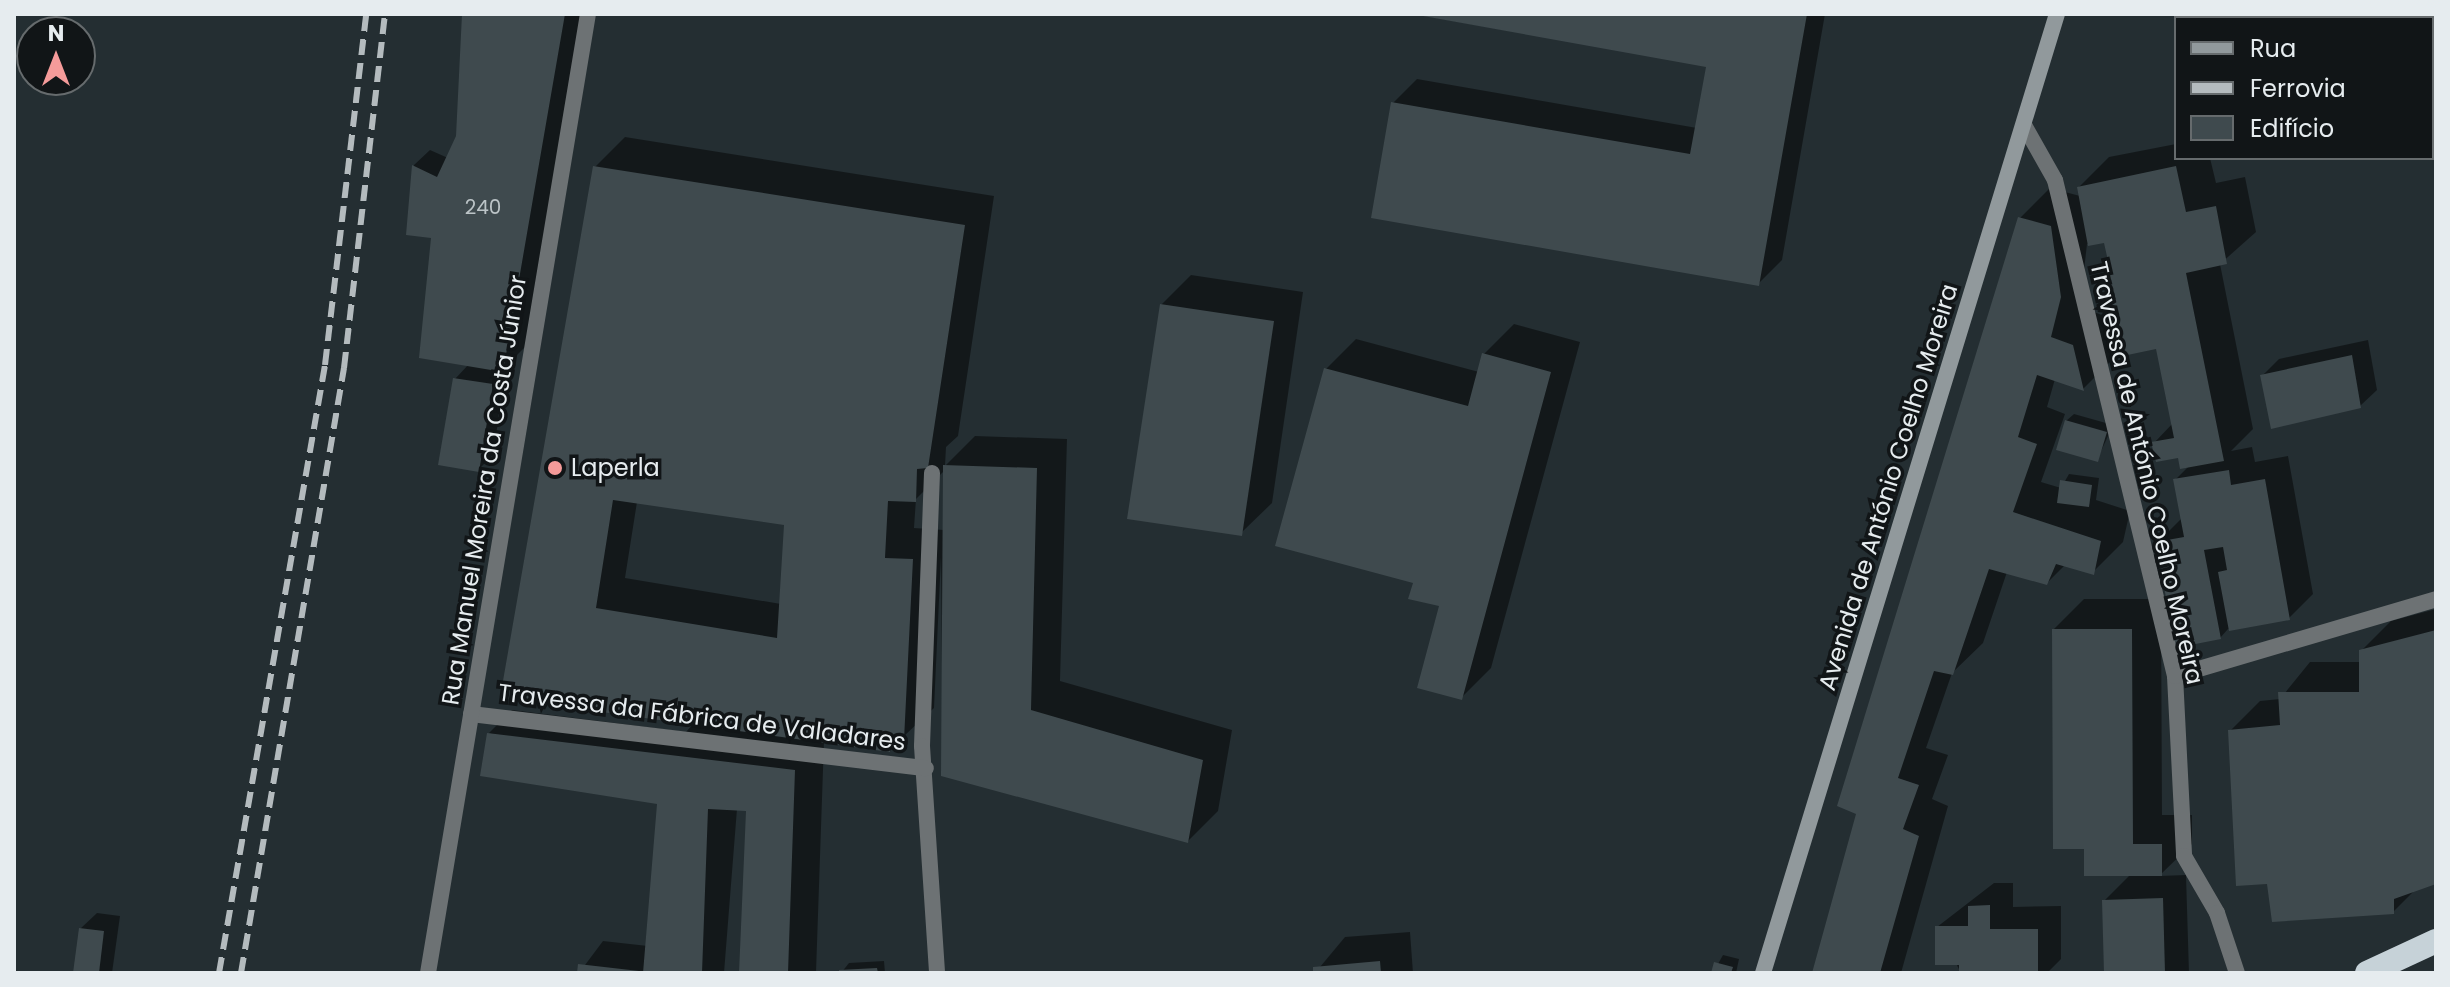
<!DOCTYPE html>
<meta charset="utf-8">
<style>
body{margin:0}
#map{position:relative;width:2450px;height:987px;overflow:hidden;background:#242e32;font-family:Poppins,sans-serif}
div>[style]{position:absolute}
.shadow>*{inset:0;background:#0007}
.building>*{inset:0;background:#3f4a4e}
.minor>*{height:16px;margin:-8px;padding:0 8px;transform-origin:8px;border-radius:8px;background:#6d7274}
.secondary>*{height:16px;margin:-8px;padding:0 8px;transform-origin:8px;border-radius:8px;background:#91999c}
.motorway>*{height:24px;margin:-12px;padding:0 12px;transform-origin:12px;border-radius:12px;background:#c6d2d8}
.rail>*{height:6px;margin-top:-3px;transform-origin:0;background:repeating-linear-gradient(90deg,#b4bbbe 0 16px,transparent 0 24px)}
.dots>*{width:22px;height:22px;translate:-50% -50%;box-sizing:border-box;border:4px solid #111517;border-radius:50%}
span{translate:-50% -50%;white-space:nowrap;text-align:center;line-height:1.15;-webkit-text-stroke:7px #111517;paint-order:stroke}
.number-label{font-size:20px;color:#bcc4c7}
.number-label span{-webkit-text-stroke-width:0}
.poi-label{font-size:24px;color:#e6ecef}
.left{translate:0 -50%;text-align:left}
.street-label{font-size:24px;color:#e6ecef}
.frame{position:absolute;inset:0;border:16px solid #e6ecef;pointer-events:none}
.legend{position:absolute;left:2174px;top:16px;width:260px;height:144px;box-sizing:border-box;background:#111517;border:2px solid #666b6d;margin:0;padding:10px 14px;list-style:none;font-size:24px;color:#e6ecef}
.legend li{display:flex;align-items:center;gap:16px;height:40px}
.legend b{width:40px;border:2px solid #666b6d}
.north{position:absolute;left:16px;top:16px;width:80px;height:80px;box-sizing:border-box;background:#111517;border:2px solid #666b6d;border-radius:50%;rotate:0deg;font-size:22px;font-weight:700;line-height:32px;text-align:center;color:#e6ecef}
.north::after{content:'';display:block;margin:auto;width:28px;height:36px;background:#f59b9a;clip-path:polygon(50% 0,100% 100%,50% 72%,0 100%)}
</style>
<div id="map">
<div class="shadow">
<i style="clip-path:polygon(464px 14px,589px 14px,533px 339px,504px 368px,494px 454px,478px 470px,455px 379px,469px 364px,433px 236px,408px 234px,414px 165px,430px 150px,448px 158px,458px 137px)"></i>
<i style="clip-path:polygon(1414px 14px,1825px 14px,1782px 260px,1758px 284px,1393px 103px,1417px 79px,1697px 128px,1708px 66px)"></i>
<i style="clip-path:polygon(2229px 14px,2294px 16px,2294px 18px,2225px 18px)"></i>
<i style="clip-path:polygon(evenodd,625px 137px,994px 196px,958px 436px,946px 447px,945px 466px,975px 436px,1067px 439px,1060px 681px,1232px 730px,1218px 811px,1188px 841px,943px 775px,941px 557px,934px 708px,889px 750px,824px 741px,816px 973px,741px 973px,748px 809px,737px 809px,724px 973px,579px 973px,603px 941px,648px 946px,658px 802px,489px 733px,512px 710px,686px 732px,694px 723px,502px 697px,595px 167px,625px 137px,945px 470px,944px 530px,914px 528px,916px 499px,945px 470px,625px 137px,637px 502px,786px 524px,781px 604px,625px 578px,637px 502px)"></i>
<i style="clip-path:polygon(2176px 144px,2176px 158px,2210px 158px,2216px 183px,2245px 177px,2256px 232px,2220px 264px,2253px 429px,2231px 451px,2252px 447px,2255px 462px,2288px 456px,2313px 594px,2289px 618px,2228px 629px,2220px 638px,2158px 542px,2182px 518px,2175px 480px,2190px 465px,2154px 443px,2173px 423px,2158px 346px,2104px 277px,2112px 269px,2106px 241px,2087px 244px,2080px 307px,2102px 315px,2113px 359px,2083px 389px,2055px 379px,2047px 407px,2065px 414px,2041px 482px,2061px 488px,2069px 474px,2099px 478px,2096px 500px,2130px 511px,2123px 542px,2093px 572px,2066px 564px,2047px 583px,2007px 572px,1983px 643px,1952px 673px,1926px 748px,1948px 755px,1932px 799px,1948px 806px,1901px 973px,1814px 973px,2020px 218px,2050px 188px,2080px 196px,2079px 187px,2109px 157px)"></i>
<i style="clip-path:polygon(1191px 275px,1303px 292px,1272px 503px,1241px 533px,1161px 305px)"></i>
<i style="clip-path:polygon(1514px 324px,1580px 342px,1491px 668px,1461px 698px,1441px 605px,1415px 582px,1326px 369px,1356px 339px,1479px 372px,1484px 354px)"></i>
<i style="clip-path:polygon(2368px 340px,2377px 390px,2360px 406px,2263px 375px,2279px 359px)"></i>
<i style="clip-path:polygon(2074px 414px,2113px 425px,2097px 460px,2066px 421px)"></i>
<i style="clip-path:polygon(2084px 599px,2161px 599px,2162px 815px,2192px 815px,2192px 844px,2159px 876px,2186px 875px,2189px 973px,2106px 973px,2104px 901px,2131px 874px,2086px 847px,2054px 629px)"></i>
<i style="clip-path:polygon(2436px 609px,2436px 882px,2416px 889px,2393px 912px,2269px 882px,2230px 731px,2260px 701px,2280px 699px,2310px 662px,2361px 662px,2361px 651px,2391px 621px)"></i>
<i style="clip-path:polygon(1994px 883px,2013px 883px,2013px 907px,2061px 906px,2061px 959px,2047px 973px,1961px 973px,1937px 927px)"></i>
<i style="clip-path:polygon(97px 913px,120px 916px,112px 973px,75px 973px,80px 929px)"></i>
<i style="clip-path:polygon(1410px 932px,1413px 973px,1315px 973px,1345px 937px)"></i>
<i style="clip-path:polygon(1723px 955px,1739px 959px,1736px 973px,1713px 973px)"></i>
<i style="clip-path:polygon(884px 961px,885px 973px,841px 973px,849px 963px)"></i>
</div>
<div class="building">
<i style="clip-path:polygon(462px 14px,565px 14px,503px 372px,419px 358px,431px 238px,406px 235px,412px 165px,437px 177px,456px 136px)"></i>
<i style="clip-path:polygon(1412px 14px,1807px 14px,1759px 286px,1371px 218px,1391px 102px,1690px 154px,1706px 67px)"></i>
<i style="clip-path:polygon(evenodd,593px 166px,965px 225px,928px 468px,917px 469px,916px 502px,888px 501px,885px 558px,913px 559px,904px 740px,890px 740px,890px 752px,500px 698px,593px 166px,613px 500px,784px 525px,777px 638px,596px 608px,613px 500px)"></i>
<i style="clip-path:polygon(2176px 166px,2186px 212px,2216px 206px,2227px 264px,2186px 273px,2224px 461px,2180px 469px,2178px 458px,2156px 462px,2151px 442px,2174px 438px,2156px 349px,2118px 357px,2102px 276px,2111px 274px,2104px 243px,2088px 246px,2077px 187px)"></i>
<i style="clip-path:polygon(2018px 217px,2051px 226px,2061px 297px,2051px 337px,2073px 345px,2084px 391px,2037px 375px,2018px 437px,2037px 444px,2013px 512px,2101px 541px,2094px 575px,2056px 564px,2047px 585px,1989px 569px,1953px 675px,1934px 671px,1898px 778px,1919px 785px,1903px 829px,1919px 836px,1880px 973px,1812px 973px,1856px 814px,1837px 806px)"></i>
<i style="clip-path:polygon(1160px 304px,1274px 321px,1242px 536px,1127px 519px)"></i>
<i style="clip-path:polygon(1482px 353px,1551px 372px,1462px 700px,1417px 688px,1439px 606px,1408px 599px,1413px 583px,1275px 546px,1324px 368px,1468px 406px)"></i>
<i style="clip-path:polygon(2352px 355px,2361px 408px,2271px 429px,2260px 375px)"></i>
<i style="clip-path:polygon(453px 378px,493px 384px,479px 472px,438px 465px)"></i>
<i style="clip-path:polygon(2065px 420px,2107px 432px,2098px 462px,2056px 450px)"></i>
<i style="clip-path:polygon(943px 465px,1037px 468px,1031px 710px,1203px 760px,1188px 843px,941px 776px)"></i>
<i style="clip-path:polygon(2229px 470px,2231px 485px,2265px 479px,2290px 620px,2229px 631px,2218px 572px,2227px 570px,2223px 547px,2204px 550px,2221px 639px,2175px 648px,2156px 542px,2184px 537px,2173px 479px)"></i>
<i style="clip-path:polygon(2060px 480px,2092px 485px,2089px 507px,2057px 503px)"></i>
<i style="clip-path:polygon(2052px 629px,2132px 629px,2133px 844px,2162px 844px,2162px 876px,2084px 876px,2084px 849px,2053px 849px)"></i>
<i style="clip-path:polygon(2436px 630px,2436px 884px,2394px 899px,2394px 914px,2272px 922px,2267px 884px,2236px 886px,2228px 730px,2280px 725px,2278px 692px,2359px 692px,2359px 650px)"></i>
<i style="clip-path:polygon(487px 733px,795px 770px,788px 973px,739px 973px,746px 811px,708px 809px,702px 973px,643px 973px,657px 804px,480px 776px)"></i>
<i style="clip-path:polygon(2163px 898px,2165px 973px,2104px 973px,2102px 900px)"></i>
<i style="clip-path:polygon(1990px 905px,1990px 929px,2038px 929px,2038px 973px,1959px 973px,1959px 965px,1935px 965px,1935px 926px,1968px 926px,1968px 906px)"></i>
<i style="clip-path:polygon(79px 928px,104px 931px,99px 973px,73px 973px)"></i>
<i style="clip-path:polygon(1380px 961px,1381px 973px,1313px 973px,1313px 967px)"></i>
<i style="clip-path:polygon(1714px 962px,1733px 967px,1731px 973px,1711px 973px)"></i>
<i style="clip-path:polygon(578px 964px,639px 971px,638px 973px,577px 973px)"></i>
<i style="clip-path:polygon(877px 968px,878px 973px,839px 973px,839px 970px)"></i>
</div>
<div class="minor">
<i style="left:2024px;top:125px;width:63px;rotate:60.6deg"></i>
<i style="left:2055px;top:180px;width:510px;rotate:76.4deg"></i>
<i style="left:2175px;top:676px;width:180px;rotate:87.1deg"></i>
<i style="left:2184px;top:856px;width:66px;rotate:59.9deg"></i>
<i style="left:2217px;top:913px;width:63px;rotate:71.6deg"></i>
<i style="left:932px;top:473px;width:273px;rotate:92.1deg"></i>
<i style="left:922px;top:746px;width:227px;rotate:86.2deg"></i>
<i style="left:2175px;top:676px;width:272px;rotate:-16.4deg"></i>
<i style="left:471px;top:714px;width:458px;rotate:6.8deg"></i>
<i style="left:428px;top:973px;width:972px;rotate:-80.53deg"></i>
</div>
<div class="secondary">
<i style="left:1763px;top:973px;width:1003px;rotate:-72.96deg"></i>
</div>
<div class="motorway">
<i style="left:2367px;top:973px;width:76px;rotate:-24.9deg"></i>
</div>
<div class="rail">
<i style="left:219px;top:973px;width:617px;rotate:-80.11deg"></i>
<i style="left:325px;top:365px;width:353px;rotate:-83.3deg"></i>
<i style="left:241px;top:973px;width:614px;rotate:-80.34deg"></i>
<i style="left:344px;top:368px;width:356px;rotate:-83.4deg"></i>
</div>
<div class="dots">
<i style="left:555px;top:468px;background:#f59b9a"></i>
</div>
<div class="number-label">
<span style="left:483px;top:207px">240</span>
</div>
<div class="poi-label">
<span class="left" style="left:571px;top:468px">Laperla</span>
</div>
<div class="street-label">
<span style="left:2147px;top:473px;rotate:77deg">Travessa de António Coelho Moreira</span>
<span style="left:1888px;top:487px;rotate:-73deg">Avenida de António Coelho Moreira</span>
<span style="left:484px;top:490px;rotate:-81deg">Rua Manuel Moreira da Costa Júnior</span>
<span style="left:702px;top:717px;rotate:7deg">Travessa da Fábrica de Valadares</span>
</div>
<div class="frame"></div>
<ul class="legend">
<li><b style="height:10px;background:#91999c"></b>Rua</li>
<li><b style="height:10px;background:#b4bbbe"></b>Ferrovia</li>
<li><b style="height:22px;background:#3f4a4e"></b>Edifício</li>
</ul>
<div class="north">N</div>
</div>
